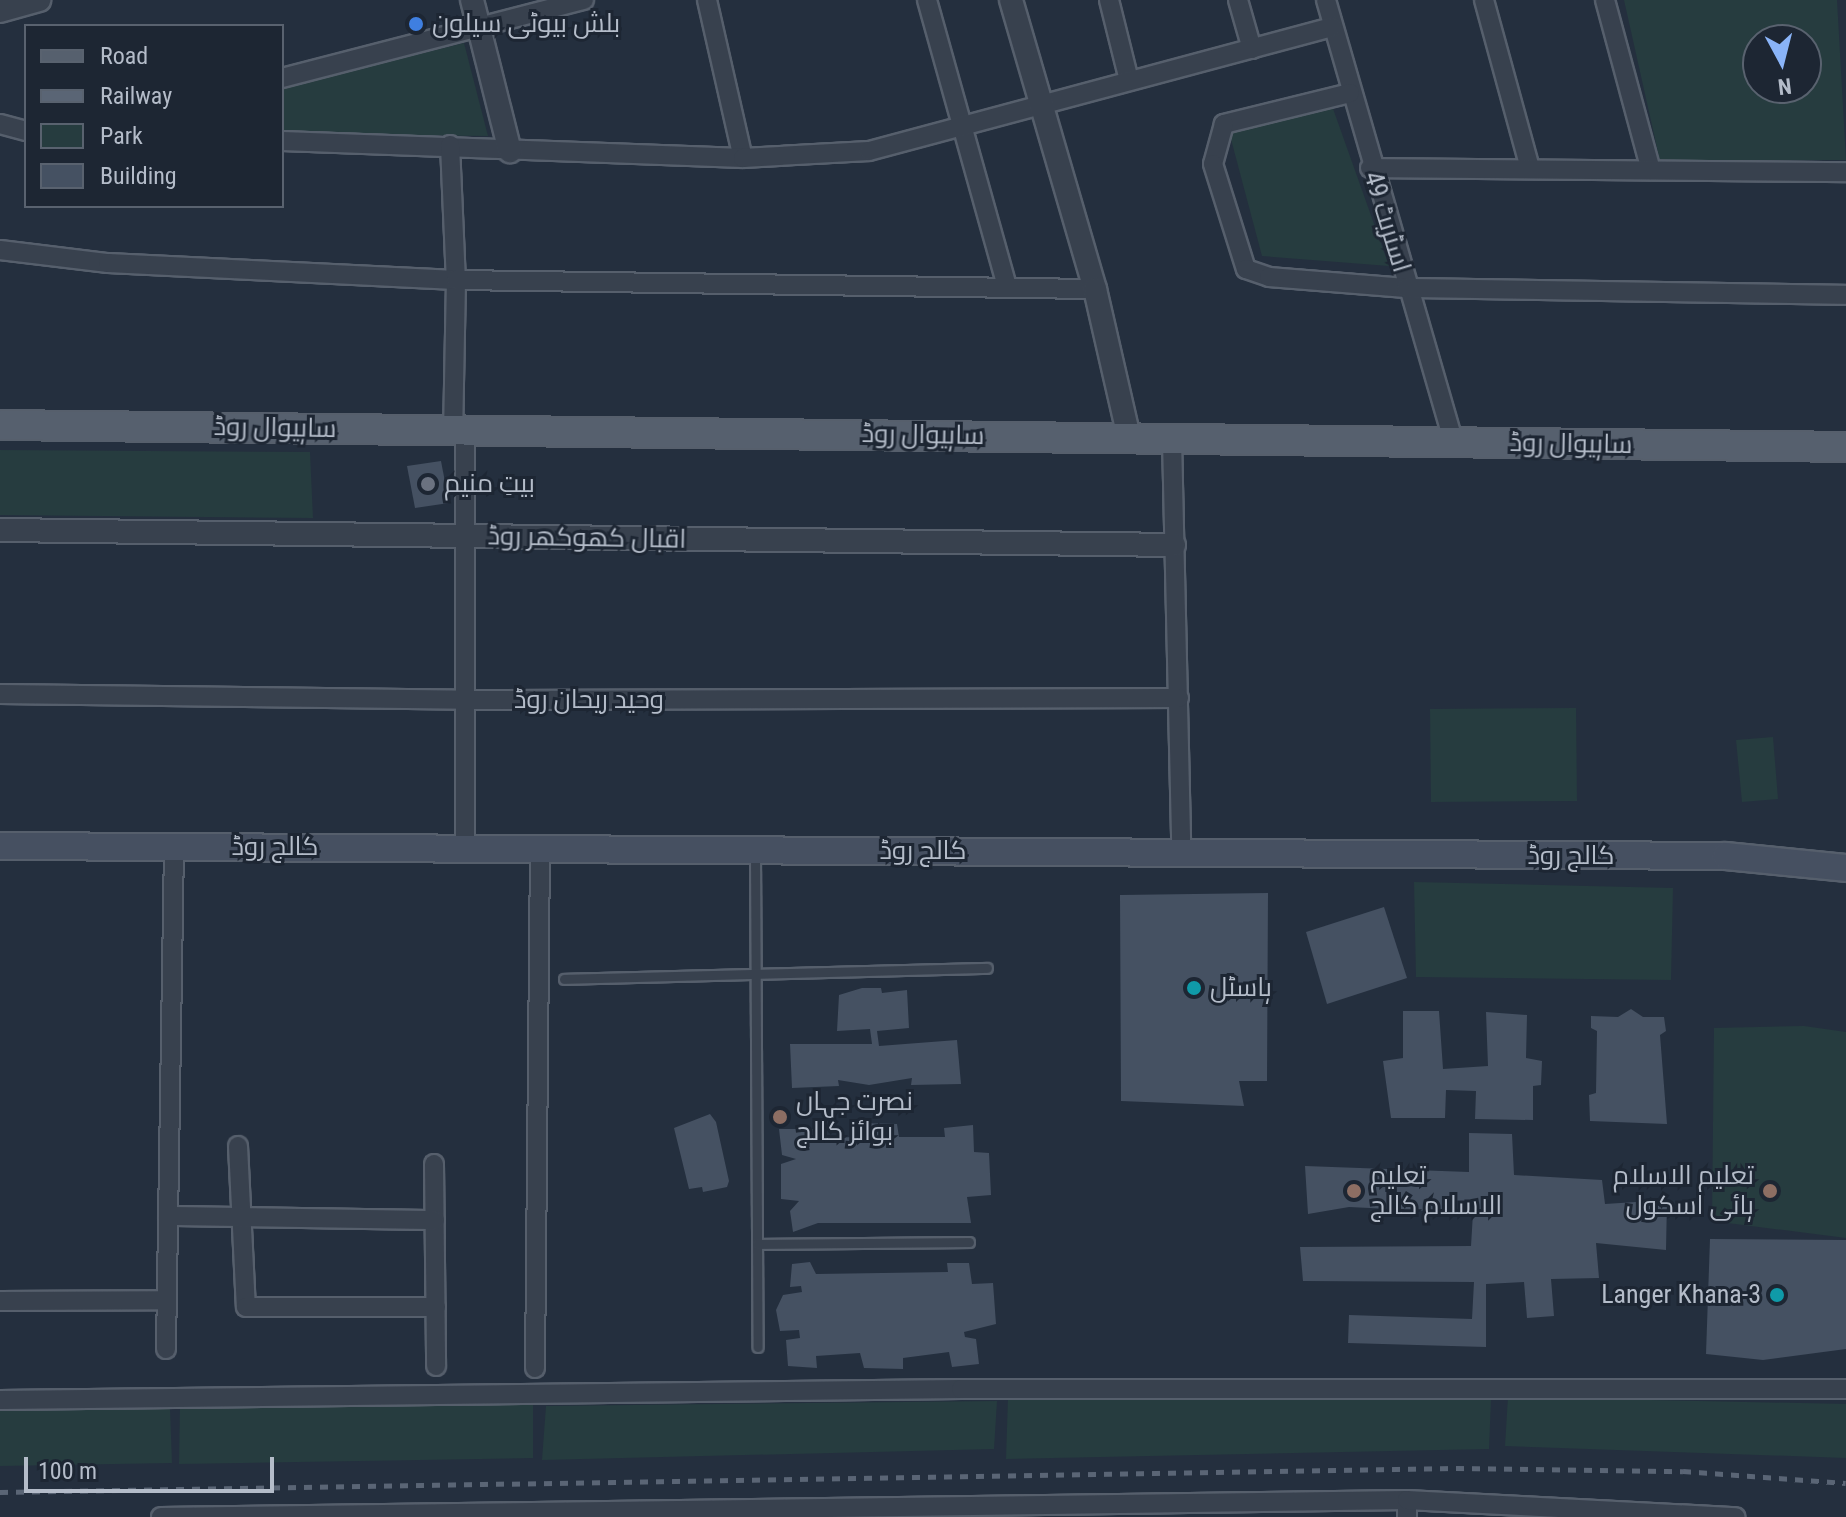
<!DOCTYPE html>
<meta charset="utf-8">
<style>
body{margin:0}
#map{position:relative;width:1846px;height:1517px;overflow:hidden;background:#242f3e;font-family:"Roboto Condensed",Cairo,sans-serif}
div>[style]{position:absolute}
.green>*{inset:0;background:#263c3f}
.building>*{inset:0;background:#455162}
.roads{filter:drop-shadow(2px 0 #565f6c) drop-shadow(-2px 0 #565f6c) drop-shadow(0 2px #565f6c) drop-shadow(0 -2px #565f6c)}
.service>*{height:9px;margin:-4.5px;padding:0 4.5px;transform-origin:4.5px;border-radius:4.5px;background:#38414e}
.minor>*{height:18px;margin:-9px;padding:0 9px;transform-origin:9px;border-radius:9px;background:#38414e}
.tertiary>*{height:22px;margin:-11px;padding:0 11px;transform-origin:11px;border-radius:11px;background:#38414e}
.secondary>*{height:26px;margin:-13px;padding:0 13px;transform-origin:13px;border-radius:13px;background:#465061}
.primary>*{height:28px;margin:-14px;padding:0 14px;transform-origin:14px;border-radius:14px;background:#56606e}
.rail>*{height:5px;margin-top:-2.5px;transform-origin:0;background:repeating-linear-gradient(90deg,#5a6575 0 8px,transparent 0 16px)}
.dots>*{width:22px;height:22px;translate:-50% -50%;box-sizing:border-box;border:4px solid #1d2633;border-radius:50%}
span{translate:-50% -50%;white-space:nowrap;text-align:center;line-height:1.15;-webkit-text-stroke:6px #1d2633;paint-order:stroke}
.poi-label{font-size:26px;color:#b4bcc9}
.left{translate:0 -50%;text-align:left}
.right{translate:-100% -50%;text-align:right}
.street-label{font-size:26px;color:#b4bcc9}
.legend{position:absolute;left:24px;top:24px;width:260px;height:184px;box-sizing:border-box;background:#1d2633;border:2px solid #59626f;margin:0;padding:10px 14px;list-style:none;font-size:24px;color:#b4bcc9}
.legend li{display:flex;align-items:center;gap:16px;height:40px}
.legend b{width:40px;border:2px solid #59626f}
.north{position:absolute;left:1742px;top:24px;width:80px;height:80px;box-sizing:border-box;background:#1d2633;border:2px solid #59626f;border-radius:50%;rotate:173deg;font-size:22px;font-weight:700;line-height:32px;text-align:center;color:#b4bcc9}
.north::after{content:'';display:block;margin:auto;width:28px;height:36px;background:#8ab4f8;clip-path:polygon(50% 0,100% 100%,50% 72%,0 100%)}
.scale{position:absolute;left:24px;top:1457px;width:250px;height:36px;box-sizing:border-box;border:4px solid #b4bcc9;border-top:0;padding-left:10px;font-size:24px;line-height:28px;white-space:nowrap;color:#b4bcc9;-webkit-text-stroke:6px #1d2633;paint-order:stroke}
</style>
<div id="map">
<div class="green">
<i style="clip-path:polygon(evenodd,1624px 0,1837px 0,1846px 160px,1660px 161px,1624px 0,1758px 40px,1806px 40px,1806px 88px,1758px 88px,1758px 40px)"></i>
<i style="clip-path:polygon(464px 43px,488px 136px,282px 134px,282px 88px)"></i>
<i style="clip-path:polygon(1331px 103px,1389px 266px,1262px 256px,1228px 128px)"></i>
<i style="clip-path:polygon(0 450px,310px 452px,313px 518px,0 515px)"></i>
<i style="clip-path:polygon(1576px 708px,1577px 801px,1431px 802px,1430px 709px)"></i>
<i style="clip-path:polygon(1773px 737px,1778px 799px,1742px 802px,1736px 740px)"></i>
<i style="clip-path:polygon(1414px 882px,1673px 888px,1671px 980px,1416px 977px)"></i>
<i style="clip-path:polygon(1804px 1026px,1846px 1032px,1846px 1238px,1712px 1221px,1714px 1028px)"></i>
<i style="clip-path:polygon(1508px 1397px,1846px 1404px,1846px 1458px,1505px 1446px)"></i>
<i style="clip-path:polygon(1008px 1398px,1491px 1399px,1489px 1449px,1006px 1459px)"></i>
<i style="clip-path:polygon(997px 1401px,994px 1449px,542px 1460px,546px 1406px)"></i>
<i style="clip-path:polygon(533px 1403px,533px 1458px,179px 1464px,180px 1405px)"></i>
<i style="clip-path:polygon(170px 1408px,172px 1463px,0 1466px,0 1410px)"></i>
</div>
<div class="building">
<i style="clip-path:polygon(441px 461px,449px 503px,415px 508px,407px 466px)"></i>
<i style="clip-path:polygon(1268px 893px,1267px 1081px,1239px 1081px,1244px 1106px,1121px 1101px,1120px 895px)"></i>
<i style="clip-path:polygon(1384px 907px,1407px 978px,1327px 1004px,1306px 932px)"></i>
<i style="clip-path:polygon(862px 988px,881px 988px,882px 993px,907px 990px,909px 1028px,877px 1031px,879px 1046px,957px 1040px,961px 1084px,911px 1085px,912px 1078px,869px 1085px,838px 1080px,839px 1086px,792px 1088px,790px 1044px,872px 1044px,870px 1029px,837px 1031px,839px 995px)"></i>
<i style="clip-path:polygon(1631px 1009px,1643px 1017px,1664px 1017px,1666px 1031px,1660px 1035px,1667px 1124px,1590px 1121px,1589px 1095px,1596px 1093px,1597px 1031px,1591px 1028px,1591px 1016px,1618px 1017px)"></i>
<i style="clip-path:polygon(1403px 1011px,1439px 1011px,1443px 1069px,1488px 1066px,1486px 1012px,1527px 1015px,1526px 1058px,1542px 1061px,1541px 1085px,1533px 1086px,1533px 1120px,1475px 1119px,1476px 1091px,1446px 1090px,1445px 1118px,1391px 1118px,1383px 1061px,1403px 1058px)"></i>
<i style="clip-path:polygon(710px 1114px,716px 1122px,729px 1181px,727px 1187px,703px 1192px,702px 1187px,689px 1189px,674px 1128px)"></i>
<i style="clip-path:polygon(857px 1123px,897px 1124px,899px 1137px,945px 1137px,944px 1128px,973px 1125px,974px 1152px,989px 1153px,991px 1195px,967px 1197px,971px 1223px,818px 1223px,793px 1232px,790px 1211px,799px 1201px,781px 1199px,781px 1164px,796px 1159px,782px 1155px,779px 1129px,814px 1129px,816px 1138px,859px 1137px)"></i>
<i style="clip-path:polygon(1469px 1133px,1512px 1134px,1514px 1175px,1602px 1180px,1605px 1204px,1667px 1200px,1666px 1250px,1596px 1243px,1599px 1278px,1551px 1279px,1554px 1316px,1527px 1318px,1524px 1282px,1486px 1284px,1486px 1347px,1348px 1343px,1349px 1315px,1472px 1319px,1474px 1282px,1303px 1281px,1300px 1247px,1471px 1246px,1473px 1213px,1349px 1207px,1308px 1214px,1305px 1166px,1469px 1172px)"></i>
<i style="clip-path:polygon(1710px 1239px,1846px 1240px,1846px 1349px,1763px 1360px,1706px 1354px)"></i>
<i style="clip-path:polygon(810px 1262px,816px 1274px,948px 1272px,947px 1263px,969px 1263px,972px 1284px,993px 1283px,996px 1324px,964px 1332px,965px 1337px,976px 1339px,979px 1364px,952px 1367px,949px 1352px,903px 1358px,903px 1369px,864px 1368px,860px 1353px,816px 1356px,817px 1368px,788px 1366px,786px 1340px,800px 1338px,799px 1330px,780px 1331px,776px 1310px,783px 1295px,802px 1292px,801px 1286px,790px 1287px,792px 1264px)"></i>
</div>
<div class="roads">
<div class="service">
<i style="left:755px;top:852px;width:495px;rotate:89.7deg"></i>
<i style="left:564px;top:979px;width:423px;rotate:-1.5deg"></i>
<i style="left:757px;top:1244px;width:212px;rotate:-0.5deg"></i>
</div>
<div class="minor">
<i style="left:707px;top:0;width:162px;rotate:77.2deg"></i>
<i style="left:927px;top:0;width:298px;rotate:74.4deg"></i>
<i style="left:1109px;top:0;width:82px;rotate:76deg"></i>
<i style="left:1238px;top:0;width:51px;rotate:74.1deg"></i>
<i style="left:1326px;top:0;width:461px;rotate:73.9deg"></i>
<i style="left:1484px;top:0;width:174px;rotate:74.7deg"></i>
<i style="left:1605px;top:0;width:176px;rotate:74.9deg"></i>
<i style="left:282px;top:78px;width:312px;rotate:-14.5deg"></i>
<i style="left:1350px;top:93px;width:130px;rotate:166.2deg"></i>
<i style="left:1224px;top:124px;width:41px;rotate:105.4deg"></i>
<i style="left:1213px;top:164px;width:110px;rotate:72.6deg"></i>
<i style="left:1246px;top:269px;width:24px;rotate:19deg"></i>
<i style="left:1269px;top:277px;width:137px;rotate:4.6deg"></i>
<i style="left:1406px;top:288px;width:440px;rotate:0.9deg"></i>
<i style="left:0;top:124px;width:27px;rotate:15deg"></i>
<i style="left:282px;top:141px;width:461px;rotate:2.1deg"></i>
<i style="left:743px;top:158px;width:126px;rotate:-3.2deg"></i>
<i style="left:869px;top:151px;width:480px;rotate:-15deg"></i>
<i style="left:450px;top:145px;width:135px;rotate:87.5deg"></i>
<i style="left:456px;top:280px;width:150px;rotate:91.1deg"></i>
<i style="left:1370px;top:168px;width:476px;rotate:0.5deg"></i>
<i style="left:0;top:250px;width:109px;rotate:6.9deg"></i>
<i style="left:108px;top:263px;width:348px;rotate:2.8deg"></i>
<i style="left:456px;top:280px;width:639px;rotate:0.81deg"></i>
<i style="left:1172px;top:439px;width:412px;rotate:88.7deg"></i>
<i style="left:0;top:694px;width:468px;rotate:0.7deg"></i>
<i style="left:468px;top:700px;width:711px;rotate:-0.16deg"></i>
<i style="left:465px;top:847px;width:417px;rotate:-90deg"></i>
<i style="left:238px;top:1146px;width:161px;rotate:87.2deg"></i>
<i style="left:246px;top:1307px;width:190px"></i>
<i style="left:434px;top:1164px;width:202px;rotate:89.4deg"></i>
<i style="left:168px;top:1216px;width:267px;rotate:0.9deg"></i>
<i style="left:0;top:1301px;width:167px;rotate:-0.3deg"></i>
<i style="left:166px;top:1349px;width:501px;rotate:-89.09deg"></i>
<i style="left:535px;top:1368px;width:519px;rotate:-89.45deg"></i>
<i style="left:0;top:1400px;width:961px;rotate:-0.66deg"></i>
<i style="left:961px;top:1389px;width:885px"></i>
<i style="left:161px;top:1517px;width:1246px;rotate:-0.78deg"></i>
<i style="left:1407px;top:1517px;width:17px;rotate:-90deg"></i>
<i style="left:1407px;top:1500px;width:329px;rotate:3deg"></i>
</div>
<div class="tertiary">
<i style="left:472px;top:0;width:156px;rotate:75.9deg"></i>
<i style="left:1011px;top:0;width:301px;rotate:73.8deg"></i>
<i style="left:1095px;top:289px;width:152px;rotate:77.1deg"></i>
<i style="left:0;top:11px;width:41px;rotate:-15.8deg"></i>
<i style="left:0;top:530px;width:1174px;rotate:0.73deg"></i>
</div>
<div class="secondary">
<i style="left:0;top:846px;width:1726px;rotate:0.33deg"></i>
<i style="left:1726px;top:856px;width:121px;rotate:5.7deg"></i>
</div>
<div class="primary">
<i style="left:0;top:425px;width:1846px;rotate:0.68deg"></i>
</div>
</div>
<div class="rail">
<i style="left:0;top:1492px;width:1456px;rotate:-0.94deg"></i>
<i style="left:1456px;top:1468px;width:227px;rotate:0.8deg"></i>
<i style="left:1683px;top:1471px;width:163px;rotate:4.2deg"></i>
</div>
<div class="dots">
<i style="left:416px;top:24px;background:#3f7fe0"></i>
<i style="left:428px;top:484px;background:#6b7280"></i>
<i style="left:1194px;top:988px;background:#0f9aa8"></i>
<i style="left:780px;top:1117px;background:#8d6e63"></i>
<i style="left:1354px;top:1191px;background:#8d6e63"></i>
<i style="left:1770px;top:1191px;background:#8d6e63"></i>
<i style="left:1777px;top:1295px;background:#0f9aa8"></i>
</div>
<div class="poi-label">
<span class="left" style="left:432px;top:24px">بلش بیوٹی سیلون</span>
<span class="left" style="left:444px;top:484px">بیتِ منیم</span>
<span class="left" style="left:1210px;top:988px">ہاسٹل</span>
<span class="left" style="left:796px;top:1117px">نصرت جہاں<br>بوائز کالج</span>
<span class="left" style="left:1370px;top:1191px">تعلیم<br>الاسلام کالج</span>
<span class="right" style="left:1754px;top:1191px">تعلیم الاسلام<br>ہائی اسکول</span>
<span class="right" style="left:1761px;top:1295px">Langer Khana-3</span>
</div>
<div class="street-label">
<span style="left:1387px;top:222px;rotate:73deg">اسٹریٹ 49</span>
<span style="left:275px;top:428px;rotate:1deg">ساہیوال روڈ</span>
<span style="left:923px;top:435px;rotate:1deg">ساہیوال روڈ</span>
<span style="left:1571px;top:444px;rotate:1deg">ساہیوال روڈ</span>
<span style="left:587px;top:538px;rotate:1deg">اقبال کھوکھر روڈ</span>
<span style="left:589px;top:700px">وحید ریحان روڈ</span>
<span style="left:275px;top:847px">کالج روڈ</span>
<span style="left:923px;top:851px">کالج روڈ</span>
<span style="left:1571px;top:856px">کالج روڈ</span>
</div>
<ul class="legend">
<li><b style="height:10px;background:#56606e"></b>Road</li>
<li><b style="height:10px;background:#5a6575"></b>Railway</li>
<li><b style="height:22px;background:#263c3f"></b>Park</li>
<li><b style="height:22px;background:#455162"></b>Building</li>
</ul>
<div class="north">N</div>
<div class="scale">100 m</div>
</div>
